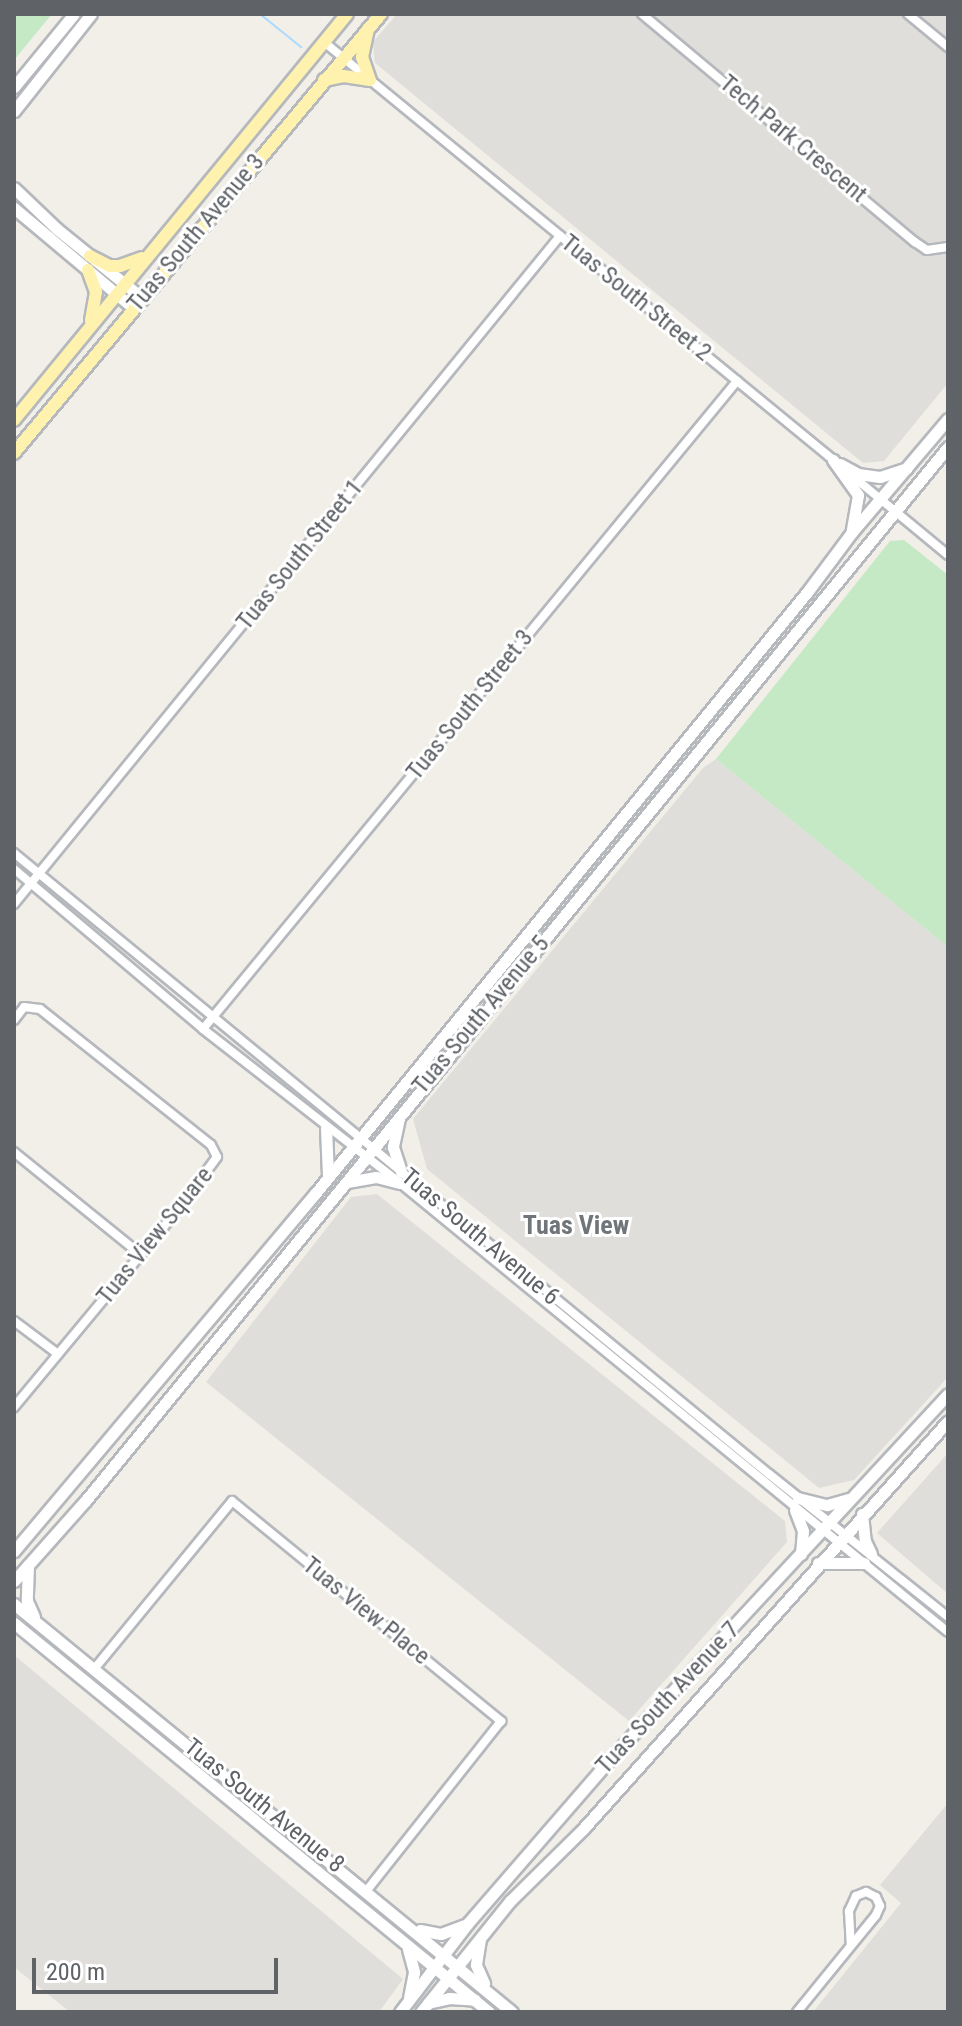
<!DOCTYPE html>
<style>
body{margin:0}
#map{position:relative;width:962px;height:2026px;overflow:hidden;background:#f1efe8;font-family:"Roboto Condensed",sans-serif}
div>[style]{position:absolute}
.industrial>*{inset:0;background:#e0deda}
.green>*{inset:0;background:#c5e8c5}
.stream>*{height:2px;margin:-1px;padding:0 1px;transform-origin:1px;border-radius:1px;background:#aadaff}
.roads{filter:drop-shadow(2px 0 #b5b8bc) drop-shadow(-2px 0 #b5b8bc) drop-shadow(0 2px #b5b8bc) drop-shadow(0 -2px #b5b8bc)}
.street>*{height:8px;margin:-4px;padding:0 4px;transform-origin:4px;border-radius:4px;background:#fff}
.secondary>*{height:11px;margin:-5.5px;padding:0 5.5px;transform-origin:5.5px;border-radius:5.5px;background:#fff}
.primary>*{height:12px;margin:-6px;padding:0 6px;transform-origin:6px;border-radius:6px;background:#fff2af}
span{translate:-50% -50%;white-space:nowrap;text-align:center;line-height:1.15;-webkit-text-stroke:6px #fff;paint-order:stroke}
.street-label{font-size:24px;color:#5f6368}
.neighbourhood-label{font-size:26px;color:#70757a;font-weight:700}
.frame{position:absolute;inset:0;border:16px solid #5f6368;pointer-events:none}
.scale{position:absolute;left:32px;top:1958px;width:246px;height:36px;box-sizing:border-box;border:4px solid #5f6368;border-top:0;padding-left:10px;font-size:24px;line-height:28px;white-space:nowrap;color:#5f6368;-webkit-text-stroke:6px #fff;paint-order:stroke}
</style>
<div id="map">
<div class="industrial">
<i style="clip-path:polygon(397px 14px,948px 14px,948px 383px,884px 461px,863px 463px,375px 63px,373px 42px)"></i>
<i style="clip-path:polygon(716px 759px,948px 947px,948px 1377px,854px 1480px,819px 1488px,427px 1169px,413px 1119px,703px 768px)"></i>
<i style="clip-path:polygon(377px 1194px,785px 1521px,787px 1542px,629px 1721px,206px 1382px,351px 1197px)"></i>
<i style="clip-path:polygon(948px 1453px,948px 1594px,877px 1533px)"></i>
<i style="clip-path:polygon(14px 1655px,403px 1979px,379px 2012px,70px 2012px,14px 1967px)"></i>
<i style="clip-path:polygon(948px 1803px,948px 2012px,813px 2012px,901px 1903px,880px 1885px)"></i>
</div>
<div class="green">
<i style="clip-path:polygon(14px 14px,52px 14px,14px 60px)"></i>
<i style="clip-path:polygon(904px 540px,948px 575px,948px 947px,716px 759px,890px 541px)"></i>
</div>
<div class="stream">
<i style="left:260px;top:14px;width:53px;rotate:38.8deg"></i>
</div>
<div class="roads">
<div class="street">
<i style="left:642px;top:14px;width:356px;rotate:39.9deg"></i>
<i style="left:915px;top:242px;width:14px;rotate:34deg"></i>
<i style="left:927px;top:250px;width:21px;rotate:-8deg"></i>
<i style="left:908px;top:14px;width:52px;rotate:39.5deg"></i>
<i style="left:324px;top:42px;width:664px;rotate:39.37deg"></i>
<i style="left:850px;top:474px;width:127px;rotate:39.6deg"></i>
<i style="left:14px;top:853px;width:978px;rotate:39.44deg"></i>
<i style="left:769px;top:1474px;width:229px;rotate:38.6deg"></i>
<i style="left:14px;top:869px;width:248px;rotate:40.2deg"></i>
<i style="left:203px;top:1029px;width:250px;rotate:38deg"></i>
<i style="left:400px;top:1183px;width:708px;rotate:39.33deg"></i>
<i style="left:14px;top:904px;width:863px;rotate:-50.74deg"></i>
<i style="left:14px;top:1020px;width:16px;rotate:-52deg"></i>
<i style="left:24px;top:1007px;width:16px;rotate:7deg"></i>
<i style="left:40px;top:1009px;width:218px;rotate:38.5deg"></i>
<i style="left:211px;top:1145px;width:13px;rotate:63deg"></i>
<i style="left:217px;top:1157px;width:69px;rotate:126.7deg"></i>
<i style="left:176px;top:1212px;width:254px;rotate:129.7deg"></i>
<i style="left:203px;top:1029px;width:840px;rotate:-50.51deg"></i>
<i style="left:14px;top:1152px;width:162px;rotate:39deg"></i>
<i style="left:14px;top:1321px;width:55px;rotate:36.9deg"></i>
<i style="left:95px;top:1668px;width:216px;rotate:-50.6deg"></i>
<i style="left:232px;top:1501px;width:348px;rotate:39.3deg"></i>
<i style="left:501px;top:1721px;width:216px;rotate:128.4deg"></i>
<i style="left:797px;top:2012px;width:125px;rotate:-50.8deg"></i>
<i style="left:876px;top:1915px;width:10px;rotate:-66deg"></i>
<i style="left:880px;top:1906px;width:10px;rotate:-114deg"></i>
<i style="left:876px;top:1897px;width:11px;rotate:-153deg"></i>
<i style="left:866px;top:1892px;width:11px;rotate:158deg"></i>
<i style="left:856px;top:1896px;width:17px;rotate:115deg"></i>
<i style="left:849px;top:1911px;width:34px;rotate:87deg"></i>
</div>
<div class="secondary">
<i style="left:14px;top:87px;width:94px;rotate:-50.6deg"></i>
<i style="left:14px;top:111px;width:124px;rotate:-51.6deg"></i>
<i style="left:14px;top:188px;width:59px;rotate:43.6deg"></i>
<i style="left:57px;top:229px;width:108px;rotate:39deg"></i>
<i style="left:14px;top:208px;width:155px;rotate:40deg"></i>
<i style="left:833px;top:460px;width:43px;rotate:54.5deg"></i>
<i style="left:858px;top:495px;width:36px;rotate:100deg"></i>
<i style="left:840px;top:464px;width:21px;rotate:29deg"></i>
<i style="left:858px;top:474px;width:22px;rotate:8deg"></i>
<i style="left:880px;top:477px;width:28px;rotate:-18deg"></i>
<i style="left:399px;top:1118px;width:30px;rotate:102deg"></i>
<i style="left:393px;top:1147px;width:26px;rotate:72deg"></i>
<i style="left:326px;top:1128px;width:48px;rotate:87.6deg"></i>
<i style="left:347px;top:1182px;width:29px;rotate:-10deg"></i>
<i style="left:376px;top:1177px;width:25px;rotate:14deg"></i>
<i style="left:798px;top:1498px;width:30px;rotate:14deg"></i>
<i style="left:827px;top:1505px;width:22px;rotate:-16deg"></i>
<i style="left:795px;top:1510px;width:22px;rotate:69deg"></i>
<i style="left:803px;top:1531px;width:23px;rotate:95deg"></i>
<i style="left:862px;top:1514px;width:27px;rotate:84deg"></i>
<i style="left:865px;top:1541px;width:14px;rotate:65deg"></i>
<i style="left:14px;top:1551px;width:466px;rotate:-49.9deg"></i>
<i style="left:314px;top:1195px;width:780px;rotate:-50.72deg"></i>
<i style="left:808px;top:591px;width:74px;rotate:-53.3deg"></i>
<i style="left:852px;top:532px;width:148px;rotate:-49.7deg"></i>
<i style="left:818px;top:1563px;width:46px"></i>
<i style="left:28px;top:1565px;width:36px;rotate:92deg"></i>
<i style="left:27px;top:1601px;width:17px;rotate:66deg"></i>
<i style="left:14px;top:1581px;width:108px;rotate:-48.4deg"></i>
<i style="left:86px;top:1500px;width:1361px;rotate:-50.7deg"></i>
<i style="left:14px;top:1604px;width:644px;rotate:39.33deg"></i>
<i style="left:14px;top:1623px;width:614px;rotate:39.32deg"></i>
<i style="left:420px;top:1930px;width:21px;rotate:11deg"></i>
<i style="left:441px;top:1934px;width:25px;rotate:-21deg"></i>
<i style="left:480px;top:1939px;width:26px;rotate:99deg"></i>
<i style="left:476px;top:1965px;width:20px;rotate:66deg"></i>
<i style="left:408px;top:1949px;width:24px;rotate:75deg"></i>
<i style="left:414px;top:1972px;width:26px;rotate:101deg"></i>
<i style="left:428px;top:2003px;width:22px;rotate:-13deg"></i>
<i style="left:449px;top:1998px;width:26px;rotate:4deg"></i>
<i style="left:400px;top:2012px;width:112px;rotate:-52.6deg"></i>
<i style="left:468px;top:1923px;width:217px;rotate:-49.1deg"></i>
<i style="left:610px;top:1759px;width:497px;rotate:-47.2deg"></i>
<i style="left:421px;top:2012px;width:142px;rotate:-51.3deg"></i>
<i style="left:510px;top:1901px;width:103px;rotate:-44.6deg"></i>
<i style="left:583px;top:1829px;width:547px;rotate:-48.18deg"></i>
</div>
<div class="primary">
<i style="left:368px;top:29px;width:29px;rotate:102deg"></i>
<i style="left:362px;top:57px;width:24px;rotate:71deg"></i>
<i style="left:324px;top:80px;width:20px;rotate:-11deg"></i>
<i style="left:344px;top:76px;width:26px;rotate:9deg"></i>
<i style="left:90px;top:256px;width:22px;rotate:27deg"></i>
<i style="left:110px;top:266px;width:10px"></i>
<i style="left:120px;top:266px;width:23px;rotate:-20deg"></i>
<i style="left:88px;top:270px;width:23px;rotate:70deg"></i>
<i style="left:96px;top:292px;width:29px;rotate:100deg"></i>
<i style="left:14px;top:420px;width:525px;rotate:-50.64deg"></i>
<i style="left:14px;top:453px;width:572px;rotate:-50.1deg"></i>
</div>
</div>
<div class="street-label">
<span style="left:793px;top:139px;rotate:40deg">Tech Park Crescent</span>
<span style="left:196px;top:233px;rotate:-50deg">Tuas South Avenue 3</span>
<span style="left:636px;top:298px;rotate:39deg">Tuas South Street 2</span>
<span style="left:300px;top:555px;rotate:-51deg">Tuas South Street 1</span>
<span style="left:470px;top:705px;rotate:-51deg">Tuas South Street 3</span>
<span style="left:481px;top:1015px;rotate:-50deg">Tuas South Avenue 5</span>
<span style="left:155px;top:1236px;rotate:-51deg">Tuas View Square</span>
<span style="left:480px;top:1237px;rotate:40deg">Tuas South Avenue 6</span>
<span style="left:366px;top:1611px;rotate:39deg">Tuas View Place</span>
<span style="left:668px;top:1698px;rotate:-47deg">Tuas South Avenue 7</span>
<span style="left:264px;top:1806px;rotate:39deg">Tuas South Avenue 8</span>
</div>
<div class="neighbourhood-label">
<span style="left:576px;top:1226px">Tuas View</span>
</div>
<div class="frame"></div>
<div class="scale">200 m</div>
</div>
